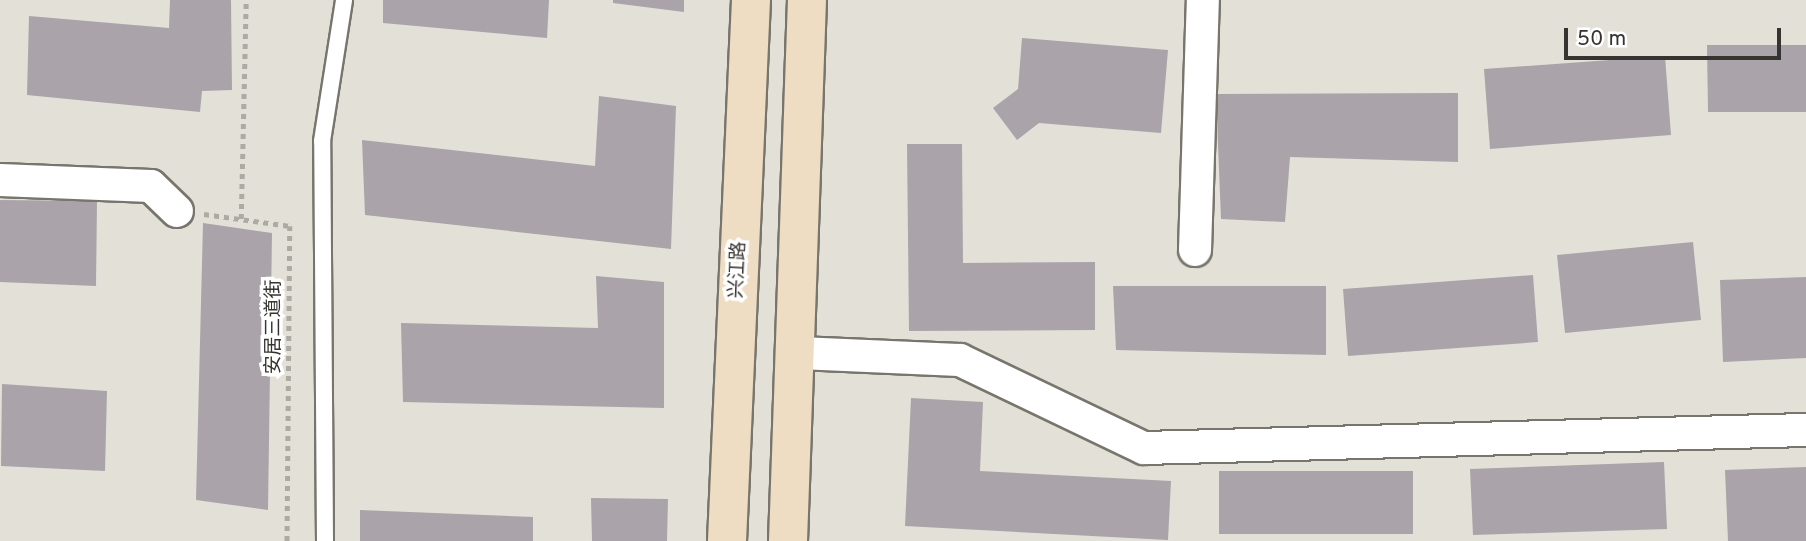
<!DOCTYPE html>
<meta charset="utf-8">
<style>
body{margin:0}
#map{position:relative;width:1806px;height:541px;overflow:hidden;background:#e3e0d7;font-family:Overpass,"Noto Sans SC",sans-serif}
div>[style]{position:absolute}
.building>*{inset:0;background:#aaa3a9}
.path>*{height:4.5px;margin-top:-2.25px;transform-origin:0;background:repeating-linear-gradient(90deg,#acaaa2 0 5px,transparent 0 10px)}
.roads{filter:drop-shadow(2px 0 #78756d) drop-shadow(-2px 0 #78756d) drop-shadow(0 2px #78756d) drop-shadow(0 -2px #78756d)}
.lane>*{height:16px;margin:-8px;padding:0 8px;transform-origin:8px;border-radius:8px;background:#fff}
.street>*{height:32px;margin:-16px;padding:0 16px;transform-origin:16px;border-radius:16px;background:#fff}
.secondary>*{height:38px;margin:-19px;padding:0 19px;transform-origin:19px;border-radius:19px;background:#eeddc3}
span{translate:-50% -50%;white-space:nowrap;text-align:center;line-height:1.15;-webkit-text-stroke:7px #fff;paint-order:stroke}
.street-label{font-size:19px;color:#353430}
.scale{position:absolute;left:1564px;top:28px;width:217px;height:32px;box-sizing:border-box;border:4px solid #353430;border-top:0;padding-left:9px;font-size:21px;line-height:24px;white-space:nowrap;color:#353430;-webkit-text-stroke:5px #fff;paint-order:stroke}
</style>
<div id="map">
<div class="building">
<i style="clip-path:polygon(170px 0,231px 0,232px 90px,202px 91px,200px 112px,27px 95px,29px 16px,169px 28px)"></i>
<i style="clip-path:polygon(383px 0,549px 0,547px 38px,383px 23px)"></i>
<i style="clip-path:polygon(613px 0,684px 0,684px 12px,613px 3px)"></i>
<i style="clip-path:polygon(1022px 38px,1168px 50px,1161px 133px,1039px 123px,1017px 140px,993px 108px,1018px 89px)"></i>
<i style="clip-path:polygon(1707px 45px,1806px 45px,1806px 112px,1708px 112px)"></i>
<i style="clip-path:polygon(1665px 56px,1671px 135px,1490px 149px,1484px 69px)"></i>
<i style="clip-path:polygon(1458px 93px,1458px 162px,1290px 157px,1285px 222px,1221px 219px,1216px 94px)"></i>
<i style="clip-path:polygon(599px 96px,676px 106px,671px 249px,365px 215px,362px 140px,595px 166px)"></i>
<i style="clip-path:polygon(907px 144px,962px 144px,963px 263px,1095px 262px,1095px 330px,909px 331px)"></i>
<i style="clip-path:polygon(0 200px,97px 201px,96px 286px,0 282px)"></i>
<i style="clip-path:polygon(203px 223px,272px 233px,268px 510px,196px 500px)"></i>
<i style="clip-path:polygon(1693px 242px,1701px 320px,1565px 333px,1557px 255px)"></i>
<i style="clip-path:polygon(1533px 275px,1538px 342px,1348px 356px,1343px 289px)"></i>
<i style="clip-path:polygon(596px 276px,664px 282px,664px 408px,403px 402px,401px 323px,598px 328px)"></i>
<i style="clip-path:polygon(1806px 277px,1806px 358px,1723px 362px,1720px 280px)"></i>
<i style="clip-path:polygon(1113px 286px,1326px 286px,1326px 355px,1116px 350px)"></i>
<i style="clip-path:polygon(2px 384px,107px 391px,105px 471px,1px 466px)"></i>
<i style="clip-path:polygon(911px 398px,983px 402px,980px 471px,1171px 481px,1168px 540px,905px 526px)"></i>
<i style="clip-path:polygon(1664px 462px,1667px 529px,1473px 535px,1470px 469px)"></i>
<i style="clip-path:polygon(1806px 467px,1806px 541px,1728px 541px,1725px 470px)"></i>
<i style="clip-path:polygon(1219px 471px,1413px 471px,1413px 534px,1219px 534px)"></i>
<i style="clip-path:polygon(591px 498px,668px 499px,667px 541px,592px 541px)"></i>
<i style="clip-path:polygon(360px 510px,533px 517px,533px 541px,360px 541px)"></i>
</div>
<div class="path">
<i style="left:204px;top:214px;width:87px;rotate:7.9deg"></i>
<i style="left:290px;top:226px;width:315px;rotate:90.5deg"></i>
<i style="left:241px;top:219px;width:219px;rotate:-88.7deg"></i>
</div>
<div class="roads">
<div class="lane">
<i style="left:325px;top:541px;width:400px;rotate:-90.4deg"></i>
<i style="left:322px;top:141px;width:143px;rotate:-81.1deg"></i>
</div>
<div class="street">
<i style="left:0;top:180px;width:151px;rotate:2.3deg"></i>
<i style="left:151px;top:186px;width:36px;rotate:44deg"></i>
<i style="left:1195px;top:250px;width:250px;rotate:-88.2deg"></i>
<i style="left:798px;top:353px;width:162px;rotate:2.5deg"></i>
<i style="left:960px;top:360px;width:204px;rotate:25.6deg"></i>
<i style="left:1144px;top:448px;width:662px;rotate:-1.56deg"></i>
</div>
<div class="secondary">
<i style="left:727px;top:541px;width:542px;rotate:-87.46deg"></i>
<i style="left:788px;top:541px;width:541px;rotate:-87.99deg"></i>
</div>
</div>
<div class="street-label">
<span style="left:739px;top:270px;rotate:-87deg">兴江路</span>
<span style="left:275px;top:327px;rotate:-90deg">安居三道街</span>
</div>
<div class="scale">50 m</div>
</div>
